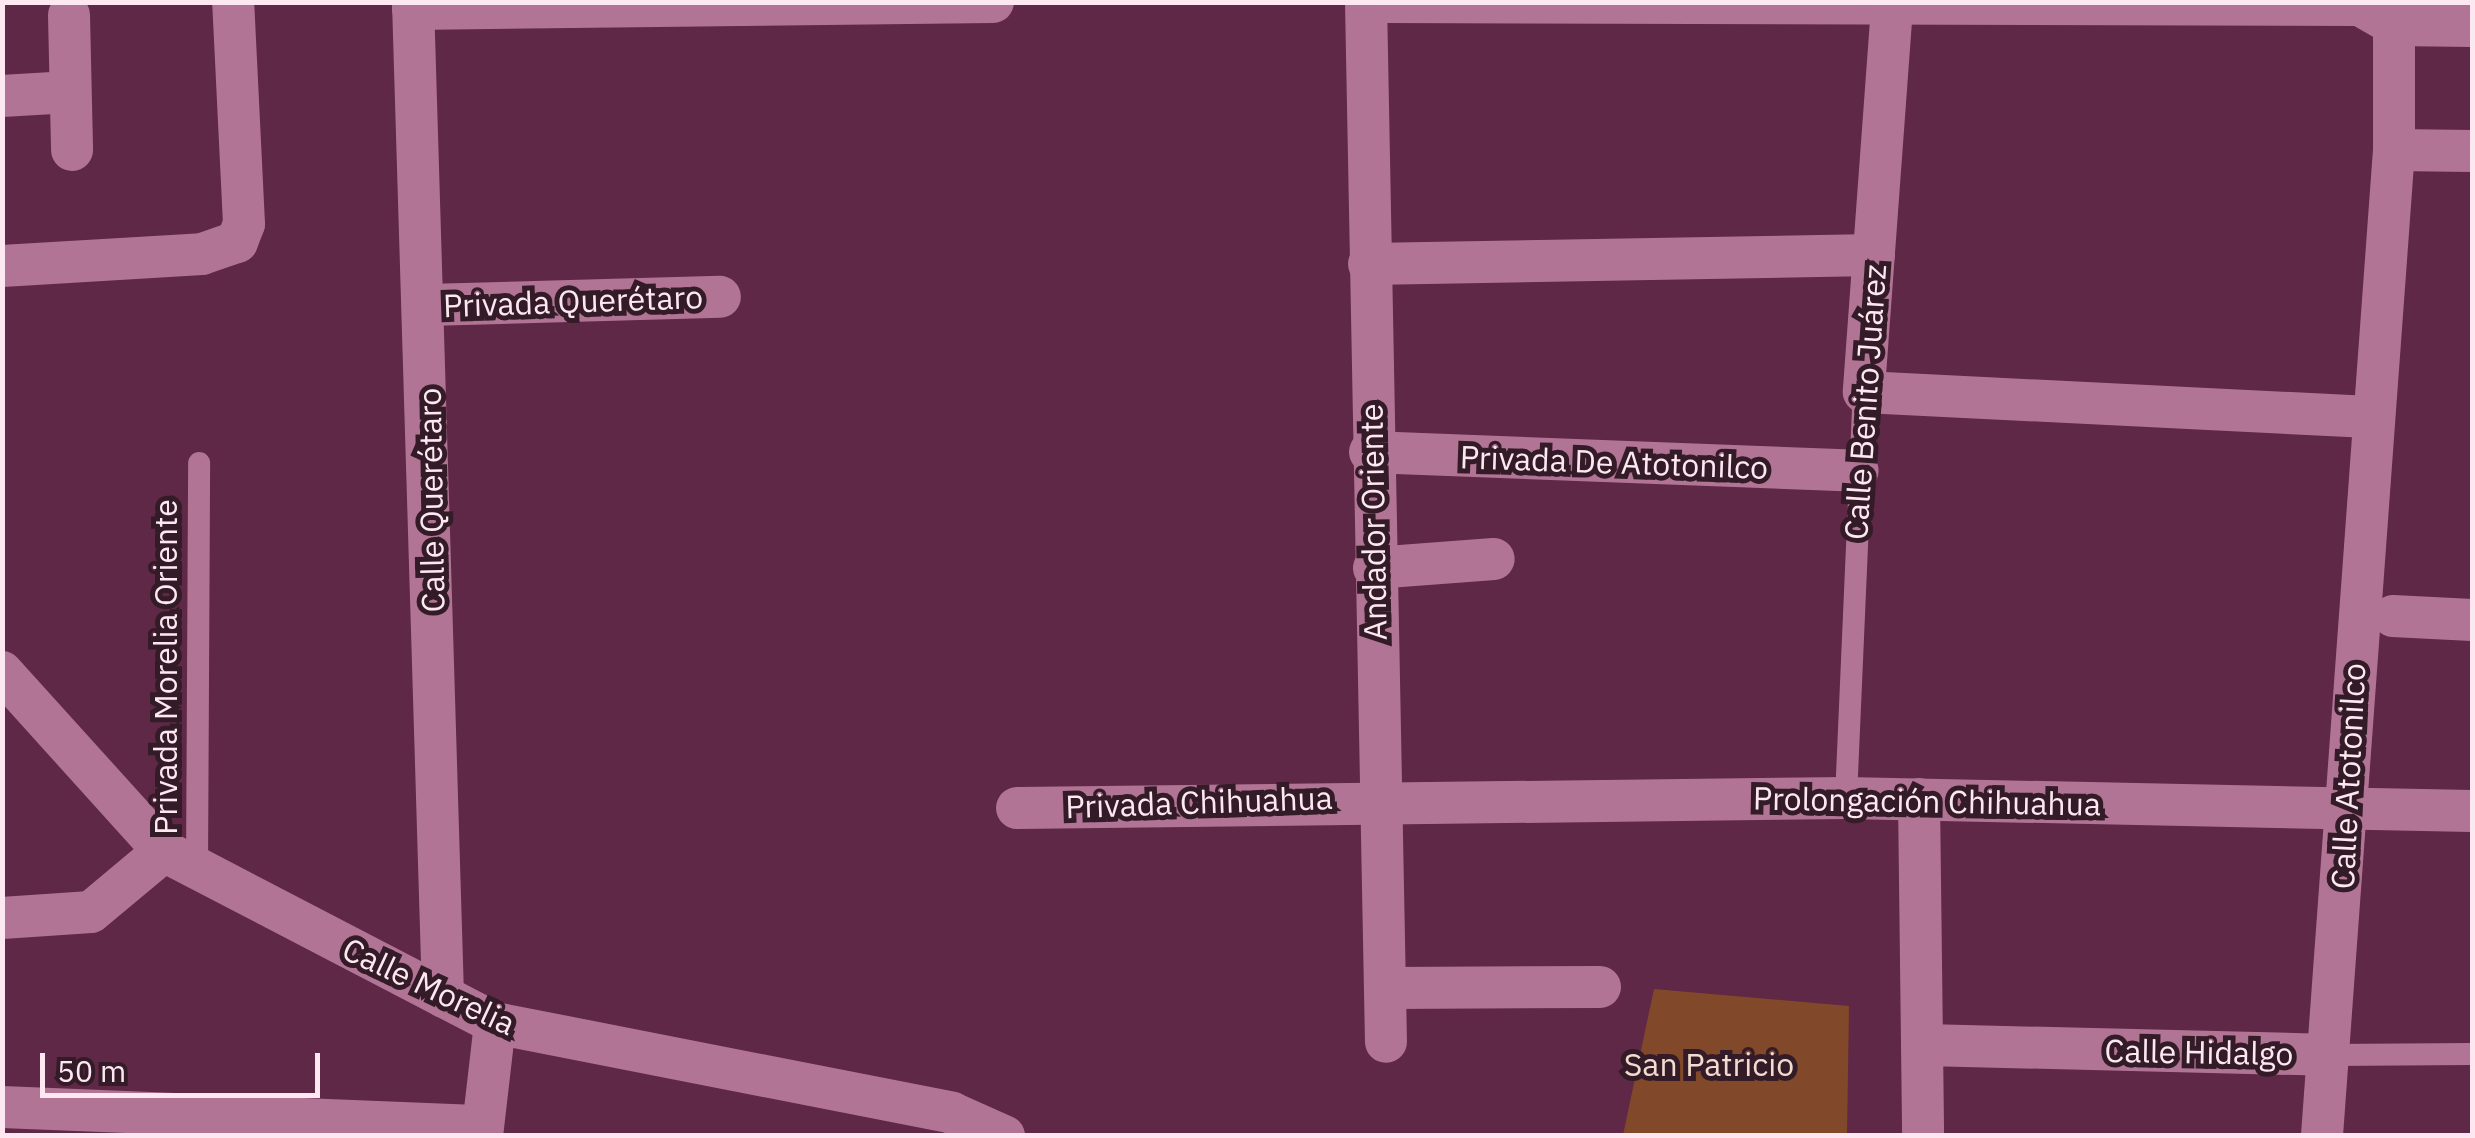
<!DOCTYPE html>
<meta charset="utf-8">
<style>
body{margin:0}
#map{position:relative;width:2475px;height:1138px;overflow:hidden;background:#5e2846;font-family:"IBM Plex Sans",sans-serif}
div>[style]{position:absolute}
.green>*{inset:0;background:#814829}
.lane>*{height:22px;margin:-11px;padding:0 11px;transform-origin:11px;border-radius:11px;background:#b27495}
.street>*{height:42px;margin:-21px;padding:0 21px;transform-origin:21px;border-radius:21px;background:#b27495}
span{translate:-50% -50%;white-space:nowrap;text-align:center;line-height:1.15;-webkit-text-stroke:10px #341b28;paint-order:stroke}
.street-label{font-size:32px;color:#fde8f2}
.park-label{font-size:32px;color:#f3dbcf}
.frame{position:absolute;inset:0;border:5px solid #fde8f2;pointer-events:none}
.scale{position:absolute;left:40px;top:1053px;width:280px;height:45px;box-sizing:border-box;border:5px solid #fde8f2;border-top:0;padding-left:12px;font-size:30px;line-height:35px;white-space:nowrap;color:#fde8f2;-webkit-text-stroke:8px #341b28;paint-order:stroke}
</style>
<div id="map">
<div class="green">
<i style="clip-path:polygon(1654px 989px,1849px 1006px,1847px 1135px,1623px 1135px)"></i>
</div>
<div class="lane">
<i style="left:1846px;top:798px;width:406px;rotate:-87.5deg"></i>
<i style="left:197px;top:871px;width:408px;rotate:-89.7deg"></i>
<i style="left:2329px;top:1055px;width:143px;rotate:-0.4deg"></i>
</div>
<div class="street">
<i style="left:413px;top:2px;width:995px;rotate:88.27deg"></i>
<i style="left:1366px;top:2px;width:1040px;rotate:88.9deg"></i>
<i style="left:1382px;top:2px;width:978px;rotate:0.18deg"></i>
<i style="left:2360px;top:5px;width:39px;rotate:30deg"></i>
<i style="left:2394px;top:25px;width:125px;rotate:90deg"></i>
<i style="left:2394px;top:150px;width:989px;rotate:94.18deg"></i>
<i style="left:1892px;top:7px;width:386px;rotate:94.2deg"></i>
<i style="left:1864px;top:392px;width:506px;rotate:2.83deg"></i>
<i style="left:413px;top:9px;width:580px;rotate:-0.69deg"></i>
<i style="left:69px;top:15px;width:135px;rotate:88.7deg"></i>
<i style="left:2394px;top:25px;width:78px;rotate:0.7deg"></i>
<i style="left:2px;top:96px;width:68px;rotate:-3.4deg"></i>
<i style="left:2394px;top:150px;width:78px;rotate:0.7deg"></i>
<i style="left:1369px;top:264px;width:505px;rotate:-1.02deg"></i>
<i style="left:2px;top:266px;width:200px;rotate:-3.4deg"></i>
<i style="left:202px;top:254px;width:37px;rotate:-19deg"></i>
<i style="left:237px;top:242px;width:19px;rotate:-69deg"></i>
<i style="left:244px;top:224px;width:222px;rotate:-92.8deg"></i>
<i style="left:427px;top:305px;width:293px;rotate:-1.6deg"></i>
<i style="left:1370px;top:452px;width:488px;rotate:2.2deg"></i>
<i style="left:1374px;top:568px;width:120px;rotate:-4.3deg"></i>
<i style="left:2393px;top:616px;width:79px;rotate:2.9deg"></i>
<i style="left:2px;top:672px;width:241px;rotate:47.9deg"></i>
<i style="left:164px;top:851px;width:373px;rotate:27.5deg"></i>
<i style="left:495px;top:1023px;width:466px;rotate:11.1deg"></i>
<i style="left:952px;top:1113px;width:57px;rotate:23.9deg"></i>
<i style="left:1919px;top:799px;width:337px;rotate:89.3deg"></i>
<i style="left:1017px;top:808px;width:829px;rotate:-0.69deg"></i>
<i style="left:1846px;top:798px;width:626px;rotate:1.19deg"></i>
<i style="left:2px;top:918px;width:89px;rotate:-3.9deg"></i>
<i style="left:91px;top:912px;width:95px;rotate:-39.9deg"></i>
<i style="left:1388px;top:988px;width:212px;rotate:-0.3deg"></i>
<i style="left:1925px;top:1045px;width:404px;rotate:1.4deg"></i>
<i style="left:2px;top:1107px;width:481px;rotate:2.3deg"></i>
<i style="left:482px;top:1136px;width:114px;rotate:-83.4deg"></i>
</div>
<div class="street-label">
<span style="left:573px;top:301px;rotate:-2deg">Privada Querétaro</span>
<span style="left:1865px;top:402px;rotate:-86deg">Calle Benito Juárez</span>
<span style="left:1614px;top:462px;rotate:2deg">Privada De Atotonilco</span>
<span style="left:431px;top:500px;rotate:-91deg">Calle Querétaro</span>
<span style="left:1373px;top:522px;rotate:-91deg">Andador Oriente</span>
<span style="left:165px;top:667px;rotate:-90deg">Privada Morelia Oriente</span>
<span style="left:2348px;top:776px;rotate:-87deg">Calle Atotonilco</span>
<span style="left:1927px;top:801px;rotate:1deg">Prolongación Chihuahua</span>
<span style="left:1199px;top:802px;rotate:-2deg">Privada Chihuahua</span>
<span style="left:429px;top:986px;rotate:25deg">Calle Morelia</span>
<span style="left:2199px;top:1052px;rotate:1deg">Calle Hidalgo</span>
</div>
<div class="park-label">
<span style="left:1709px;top:1064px">San Patricio</span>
</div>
<div class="frame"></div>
<div class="scale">50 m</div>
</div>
